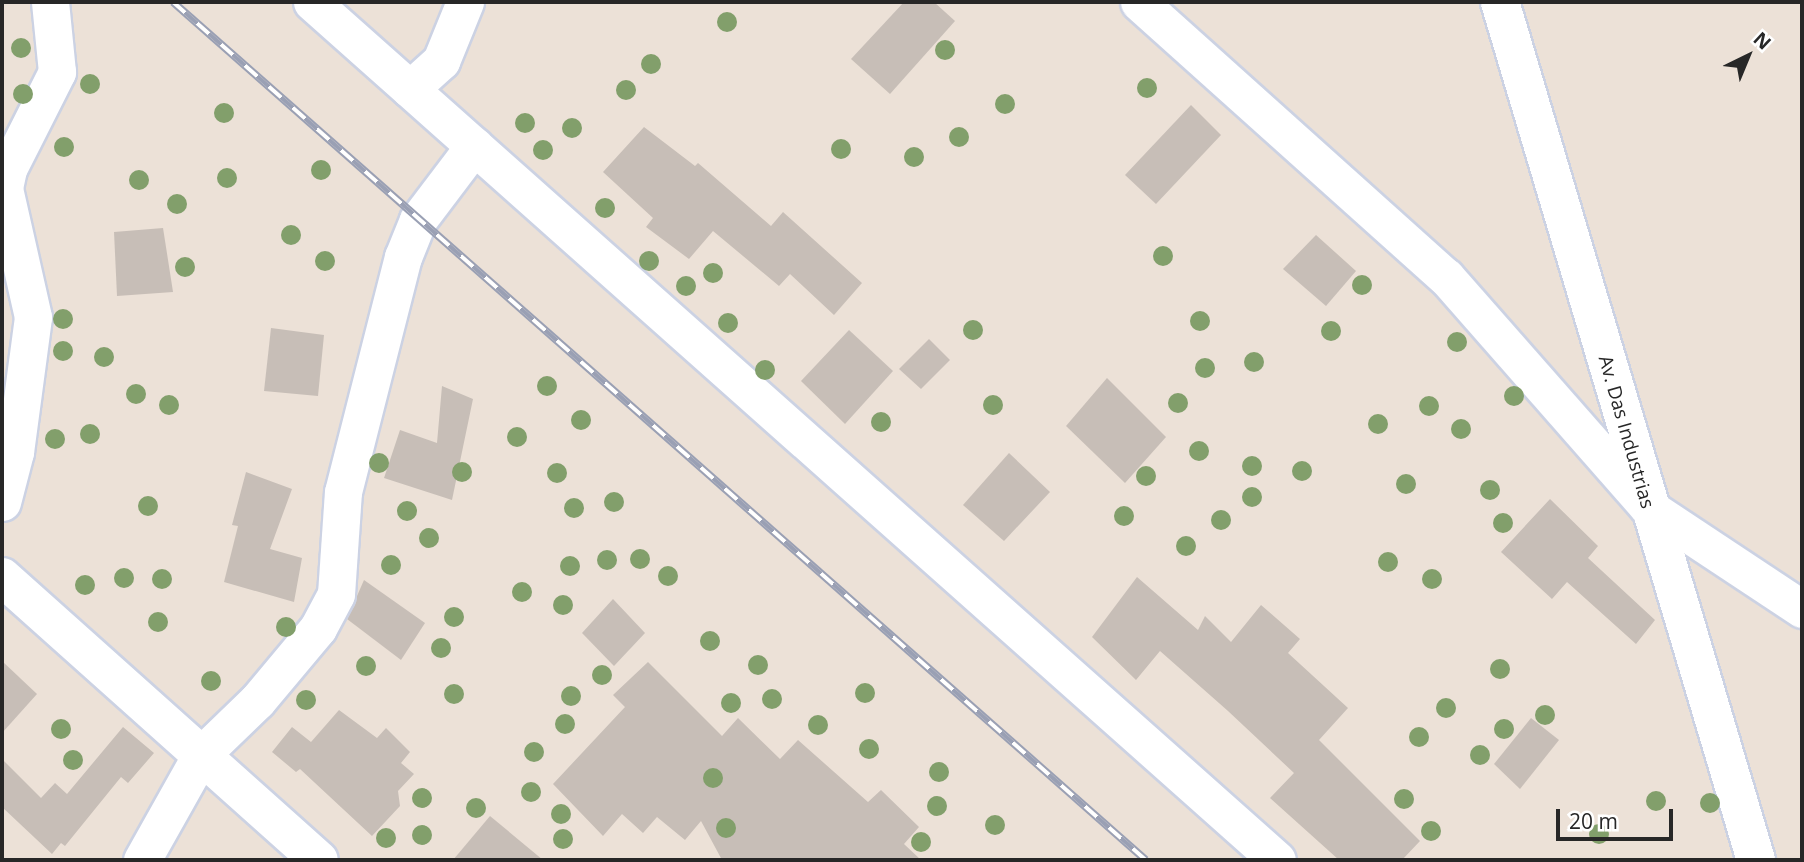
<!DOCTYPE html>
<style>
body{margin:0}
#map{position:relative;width:1804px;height:862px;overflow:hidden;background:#ece1d7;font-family:"Open Sans",sans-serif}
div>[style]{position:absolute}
.building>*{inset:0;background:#c7beb7}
.roads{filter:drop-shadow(2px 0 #ccd2e3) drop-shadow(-2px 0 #ccd2e3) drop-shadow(0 2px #ccd2e3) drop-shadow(0 -2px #ccd2e3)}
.street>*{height:37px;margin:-18.5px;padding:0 18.5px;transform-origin:18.5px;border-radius:18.5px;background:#fff}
.secondary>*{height:38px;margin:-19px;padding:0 19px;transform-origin:19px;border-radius:19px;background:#fff}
.rail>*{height:8px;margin-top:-4px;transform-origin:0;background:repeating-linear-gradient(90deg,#fff 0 16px,#9aa0b4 0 32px);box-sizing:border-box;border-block:2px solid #9aa0b4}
.trees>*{width:20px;height:20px;margin:-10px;border-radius:50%;background:#829f6b}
span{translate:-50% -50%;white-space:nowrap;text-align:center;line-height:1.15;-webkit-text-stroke:6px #fff;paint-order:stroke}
.street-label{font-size:19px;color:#272727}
.frame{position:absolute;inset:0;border:4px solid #272727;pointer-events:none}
.north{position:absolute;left:1713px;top:21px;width:70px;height:70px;-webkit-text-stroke:5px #fff;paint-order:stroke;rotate:43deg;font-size:19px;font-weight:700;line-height:28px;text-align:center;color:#272727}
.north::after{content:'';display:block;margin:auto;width:24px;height:32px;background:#272727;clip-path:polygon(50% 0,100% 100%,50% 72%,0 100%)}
.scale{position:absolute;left:1556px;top:809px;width:117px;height:32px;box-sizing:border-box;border:4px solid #272727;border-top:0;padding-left:9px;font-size:21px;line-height:24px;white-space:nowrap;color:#272727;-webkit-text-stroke:5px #fff;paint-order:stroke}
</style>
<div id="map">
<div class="building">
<i style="clip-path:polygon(904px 2px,934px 2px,955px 21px,890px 94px,851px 59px)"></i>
<i style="clip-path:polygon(1191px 105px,1221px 135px,1156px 204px,1125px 175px)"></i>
<i style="clip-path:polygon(644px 127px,695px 166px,698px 163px,771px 226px,783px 212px,862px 283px,834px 315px,790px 274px,779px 286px,713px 231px,689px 259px,646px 227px,653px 218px,603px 172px)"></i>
<i style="clip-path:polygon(163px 228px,173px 292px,117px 296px,114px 232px)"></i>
<i style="clip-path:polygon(1316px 235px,1356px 271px,1326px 306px,1283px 269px)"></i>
<i style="clip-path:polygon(271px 328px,324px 335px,318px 396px,264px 391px)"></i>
<i style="clip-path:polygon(849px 330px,893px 371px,845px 424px,801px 381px)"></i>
<i style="clip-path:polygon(929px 339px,950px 360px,921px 389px,899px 369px)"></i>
<i style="clip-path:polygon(1107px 378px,1166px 437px,1125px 483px,1066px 426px)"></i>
<i style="clip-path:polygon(442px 386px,473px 399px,452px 500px,384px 478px,400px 430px,437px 443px)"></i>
<i style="clip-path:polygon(1009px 453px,1050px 492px,1004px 541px,963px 505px)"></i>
<i style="clip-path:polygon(246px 472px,292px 489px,270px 549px,302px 558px,294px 602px,224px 582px,238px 526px,232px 525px)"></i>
<i style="clip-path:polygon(1550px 499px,1598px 546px,1588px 558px,1655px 620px,1636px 644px,1567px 582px,1552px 599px,1501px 552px)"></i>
<i style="clip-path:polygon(1137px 577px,1198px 630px,1205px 616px,1231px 642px,1261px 605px,1300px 639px,1288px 653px,1348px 708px,1319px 740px,1420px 841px,1402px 860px,1339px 860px,1270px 798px,1294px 773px,1228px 711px,1160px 651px,1136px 680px,1092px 637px)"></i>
<i style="clip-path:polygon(364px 580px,425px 623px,401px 660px,347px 619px)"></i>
<i style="clip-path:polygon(613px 599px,645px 633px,614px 666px,582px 633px)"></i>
<i style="clip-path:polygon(2px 661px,37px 694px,2px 733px)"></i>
<i style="clip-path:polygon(648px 662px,722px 736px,738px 718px,780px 759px,798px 740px,868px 802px,881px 790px,919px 827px,904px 844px,921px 860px,722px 860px,701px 821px,685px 840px,657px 817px,643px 833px,622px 814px,603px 836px,553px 784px,625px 707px,613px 695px)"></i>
<i style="clip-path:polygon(339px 710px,377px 738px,386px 728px,410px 752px,401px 763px,414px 774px,398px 791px,400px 806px,372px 836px,300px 769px,296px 772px,272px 752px,292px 727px,311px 742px)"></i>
<i style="clip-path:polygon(1531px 718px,1559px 740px,1520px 789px,1494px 764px)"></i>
<i style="clip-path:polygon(123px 727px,154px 753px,128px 783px,121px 777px,65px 846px,61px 843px,52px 854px,2px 807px,2px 759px,41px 798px,55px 783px,67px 794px)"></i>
<i style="clip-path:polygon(490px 816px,543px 860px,453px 860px)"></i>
</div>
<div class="roads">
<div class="street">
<i style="left:312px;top:2px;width:1291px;rotate:41.64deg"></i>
<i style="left:1139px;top:2px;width:412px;rotate:41.9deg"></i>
<i style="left:1446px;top:277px;width:306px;rotate:48.7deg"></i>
<i style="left:1648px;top:507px;width:185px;rotate:33.5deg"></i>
<i style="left:410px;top:89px;width:42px;rotate:-42.1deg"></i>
<i style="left:441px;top:61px;width:64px;rotate:-67.9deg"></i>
<i style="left:2px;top:502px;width:52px;rotate:-75.4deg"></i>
<i style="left:15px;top:452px;width:136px;rotate:-82.4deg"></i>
<i style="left:33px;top:317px;width:132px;rotate:-102.7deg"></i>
<i style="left:4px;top:188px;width:19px;rotate:-78deg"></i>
<i style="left:8px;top:169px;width:109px;rotate:-63.2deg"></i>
<i style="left:57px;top:72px;width:70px;rotate:-95.7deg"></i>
<i style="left:142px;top:860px;width:120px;rotate:-60.7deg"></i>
<i style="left:201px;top:755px;width:78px;rotate:-44deg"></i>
<i style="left:257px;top:701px;width:95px;rotate:-50.1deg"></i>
<i style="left:318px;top:628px;width:38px;rotate:-62deg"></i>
<i style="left:336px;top:594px;width:102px;rotate:-86.1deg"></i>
<i style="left:343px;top:492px;width:243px;rotate:-75.7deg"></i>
<i style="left:403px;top:257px;width:40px;rotate:-68deg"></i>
<i style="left:418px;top:220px;width:93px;rotate:-52.9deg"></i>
</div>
<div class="secondary">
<i style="left:1500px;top:2px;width:895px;rotate:73.39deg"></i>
<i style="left:2px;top:577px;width:425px;rotate:41.8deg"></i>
</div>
</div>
<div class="rail">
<i style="left:173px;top:2px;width:1297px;rotate:41.41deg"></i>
</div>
<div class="trees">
<i style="left:727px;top:22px"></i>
<i style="left:21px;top:48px"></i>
<i style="left:945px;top:50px"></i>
<i style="left:651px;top:64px"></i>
<i style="left:90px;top:84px"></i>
<i style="left:1147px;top:88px"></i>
<i style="left:626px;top:90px"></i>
<i style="left:23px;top:94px"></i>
<i style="left:1005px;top:104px"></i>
<i style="left:224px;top:113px"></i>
<i style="left:525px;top:123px"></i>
<i style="left:572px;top:128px"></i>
<i style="left:959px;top:137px"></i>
<i style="left:64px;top:147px"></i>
<i style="left:841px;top:149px"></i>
<i style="left:543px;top:150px"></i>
<i style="left:914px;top:157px"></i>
<i style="left:321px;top:170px"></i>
<i style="left:227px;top:178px"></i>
<i style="left:139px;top:180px"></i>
<i style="left:177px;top:204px"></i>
<i style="left:605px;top:208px"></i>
<i style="left:291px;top:235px"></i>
<i style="left:1163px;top:256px"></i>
<i style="left:325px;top:261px"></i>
<i style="left:649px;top:261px"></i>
<i style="left:185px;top:267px"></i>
<i style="left:713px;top:273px"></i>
<i style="left:1362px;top:285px"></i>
<i style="left:686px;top:286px"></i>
<i style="left:63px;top:319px"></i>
<i style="left:1200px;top:321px"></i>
<i style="left:728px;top:323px"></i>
<i style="left:973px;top:330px"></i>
<i style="left:1331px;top:331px"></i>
<i style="left:1457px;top:342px"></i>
<i style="left:63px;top:351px"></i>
<i style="left:104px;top:357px"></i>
<i style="left:1254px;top:362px"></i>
<i style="left:1205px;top:368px"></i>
<i style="left:765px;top:370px"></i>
<i style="left:547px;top:386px"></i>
<i style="left:136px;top:394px"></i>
<i style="left:1514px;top:396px"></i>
<i style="left:1178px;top:403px"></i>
<i style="left:169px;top:405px"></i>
<i style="left:993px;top:405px"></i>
<i style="left:1429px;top:406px"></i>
<i style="left:581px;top:420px"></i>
<i style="left:881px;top:422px"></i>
<i style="left:1378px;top:424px"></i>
<i style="left:1461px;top:429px"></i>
<i style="left:90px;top:434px"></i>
<i style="left:517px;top:437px"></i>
<i style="left:55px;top:439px"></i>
<i style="left:1199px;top:451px"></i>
<i style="left:379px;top:463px"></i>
<i style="left:1252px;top:466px"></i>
<i style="left:1302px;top:471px"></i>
<i style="left:462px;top:472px"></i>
<i style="left:557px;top:473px"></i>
<i style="left:1146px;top:476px"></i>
<i style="left:1406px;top:484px"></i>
<i style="left:1490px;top:490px"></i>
<i style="left:1252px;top:497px"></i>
<i style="left:614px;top:502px"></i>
<i style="left:148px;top:506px"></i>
<i style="left:574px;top:508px"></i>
<i style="left:407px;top:511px"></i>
<i style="left:1124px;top:516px"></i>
<i style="left:1221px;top:520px"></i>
<i style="left:1503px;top:523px"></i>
<i style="left:429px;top:538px"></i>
<i style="left:1186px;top:546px"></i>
<i style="left:640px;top:559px"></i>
<i style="left:607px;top:560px"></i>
<i style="left:1388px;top:562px"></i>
<i style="left:391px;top:565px"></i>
<i style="left:570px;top:566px"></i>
<i style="left:668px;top:576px"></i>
<i style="left:124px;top:578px"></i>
<i style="left:162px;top:579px"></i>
<i style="left:1432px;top:579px"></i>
<i style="left:85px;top:585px"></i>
<i style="left:522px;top:592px"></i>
<i style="left:563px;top:605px"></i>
<i style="left:454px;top:617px"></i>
<i style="left:158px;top:622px"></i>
<i style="left:286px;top:627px"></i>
<i style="left:710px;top:641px"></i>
<i style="left:441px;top:648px"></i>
<i style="left:758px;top:665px"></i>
<i style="left:366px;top:666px"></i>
<i style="left:1500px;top:669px"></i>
<i style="left:602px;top:675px"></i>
<i style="left:211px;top:681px"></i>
<i style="left:865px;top:693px"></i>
<i style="left:454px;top:694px"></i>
<i style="left:571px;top:696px"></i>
<i style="left:772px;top:699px"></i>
<i style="left:306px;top:700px"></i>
<i style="left:731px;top:703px"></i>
<i style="left:1446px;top:708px"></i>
<i style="left:1545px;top:715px"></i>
<i style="left:565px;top:724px"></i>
<i style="left:818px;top:725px"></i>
<i style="left:61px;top:729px"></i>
<i style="left:1504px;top:729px"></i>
<i style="left:1419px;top:737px"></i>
<i style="left:869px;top:749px"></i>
<i style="left:534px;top:752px"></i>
<i style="left:1480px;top:755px"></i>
<i style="left:73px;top:760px"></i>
<i style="left:939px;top:772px"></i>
<i style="left:713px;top:778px"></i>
<i style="left:531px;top:792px"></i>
<i style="left:422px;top:798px"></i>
<i style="left:1404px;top:799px"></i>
<i style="left:1656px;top:801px"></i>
<i style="left:1710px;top:803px"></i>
<i style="left:937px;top:806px"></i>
<i style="left:476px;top:808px"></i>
<i style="left:561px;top:814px"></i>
<i style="left:995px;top:825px"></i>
<i style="left:726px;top:828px"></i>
<i style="left:1431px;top:831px"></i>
<i style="left:1599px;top:834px"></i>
<i style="left:422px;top:835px"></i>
<i style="left:386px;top:838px"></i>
<i style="left:563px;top:839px"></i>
<i style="left:921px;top:842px"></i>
</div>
<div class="street-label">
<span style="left:1626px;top:432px;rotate:74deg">Av. Das Industrias</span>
</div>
<div class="frame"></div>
<div class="north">N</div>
<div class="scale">20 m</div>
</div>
